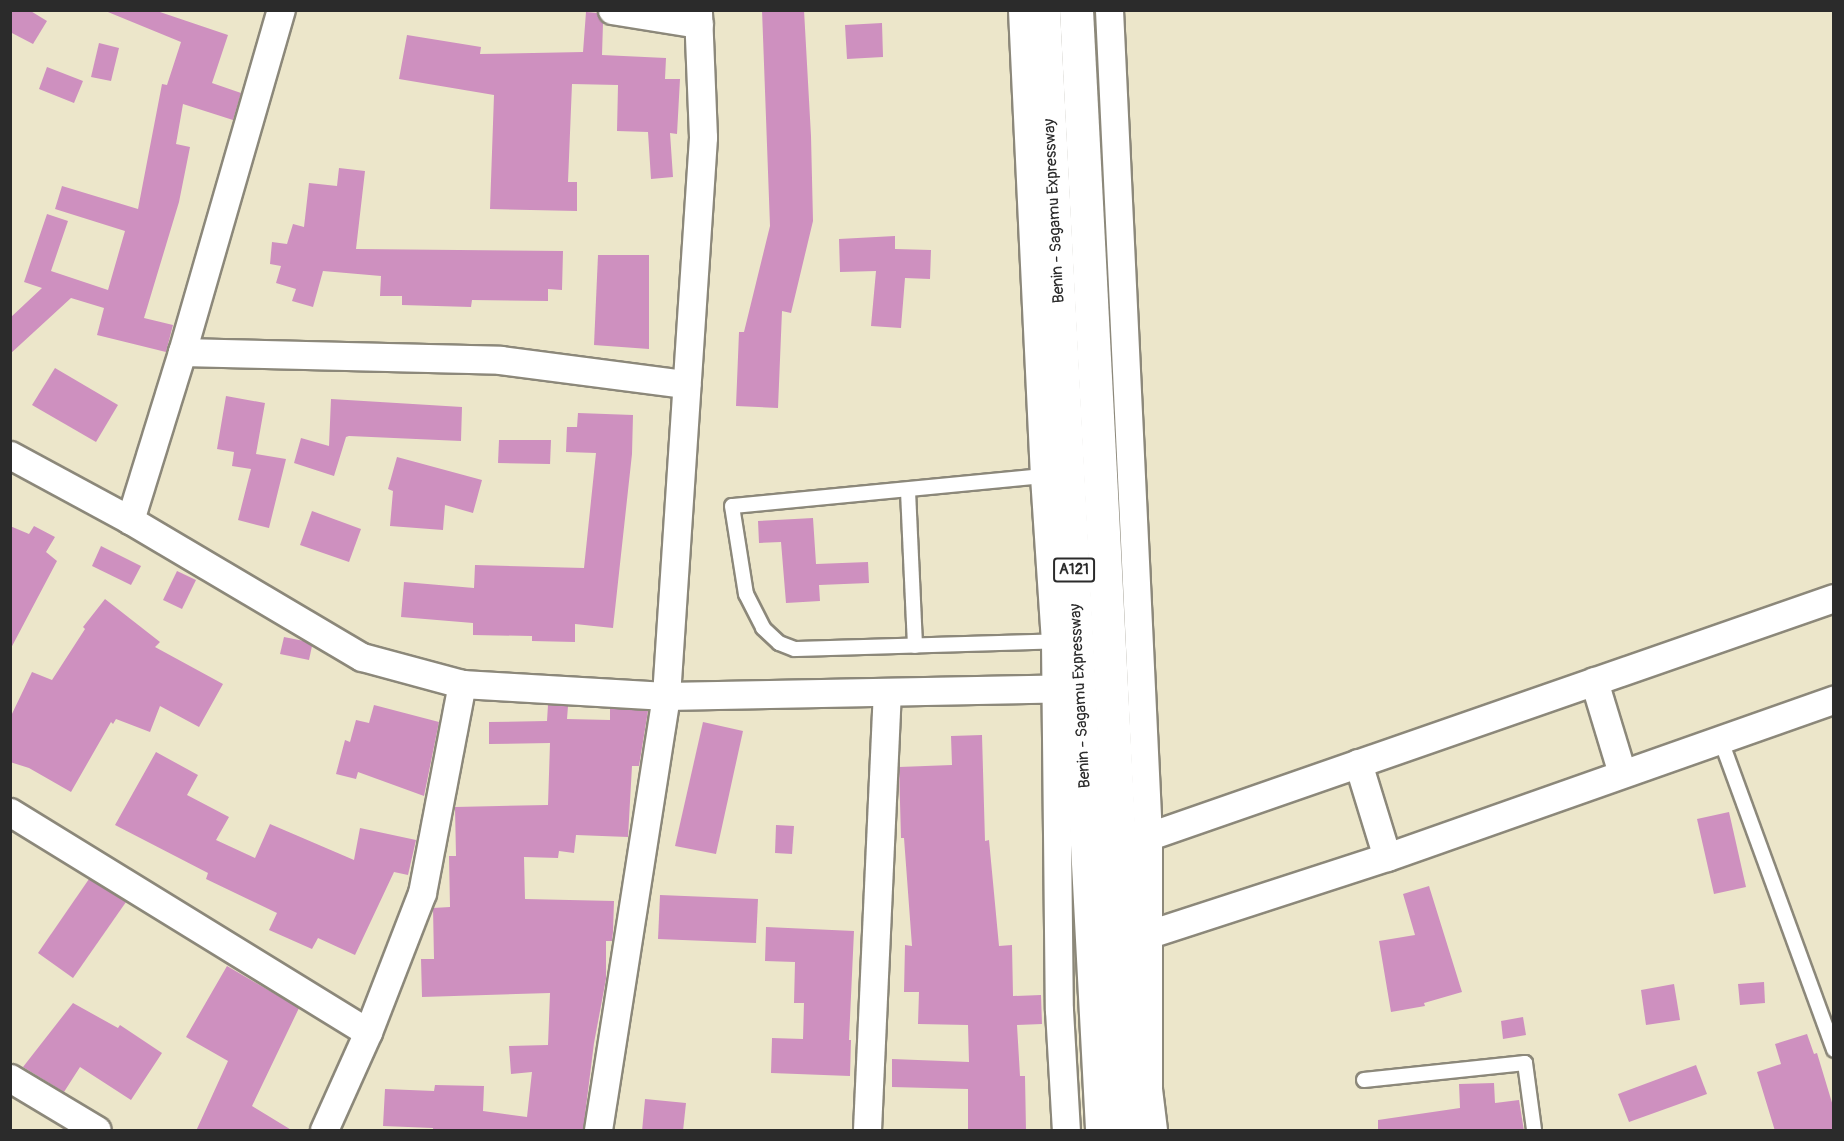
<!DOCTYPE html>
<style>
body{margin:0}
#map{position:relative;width:1844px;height:1141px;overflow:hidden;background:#ece6ca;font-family:Pangolin,sans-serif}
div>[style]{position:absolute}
.building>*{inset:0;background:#ce90bf}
.roads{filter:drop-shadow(2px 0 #8c887a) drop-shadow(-2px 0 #8c887a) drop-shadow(0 2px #8c887a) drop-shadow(0 -2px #8c887a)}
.service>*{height:14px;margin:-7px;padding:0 7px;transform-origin:7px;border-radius:7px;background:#fff}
.minor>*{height:27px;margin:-13.5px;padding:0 13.5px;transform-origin:13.5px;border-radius:13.5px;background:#fff}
.trunk>*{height:33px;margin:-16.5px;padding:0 16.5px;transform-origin:16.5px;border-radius:16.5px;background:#fff}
span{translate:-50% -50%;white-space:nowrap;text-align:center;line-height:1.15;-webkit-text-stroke:4.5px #fff;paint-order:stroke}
.shield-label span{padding:2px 4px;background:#fff;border:2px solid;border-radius:4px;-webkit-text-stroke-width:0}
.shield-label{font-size:15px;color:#2b2b2b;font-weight:700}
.street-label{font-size:16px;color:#2b2b2b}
.frame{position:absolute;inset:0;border:12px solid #2b2b2b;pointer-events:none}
</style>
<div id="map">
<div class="building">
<i style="clip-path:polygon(10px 10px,29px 10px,47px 21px,33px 44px,10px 32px)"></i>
<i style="clip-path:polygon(103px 10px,154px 10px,228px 35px,212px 83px,241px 93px,233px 120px,183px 104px,176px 144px,190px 147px,179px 202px,144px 318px,173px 325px,166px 352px,97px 335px,104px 308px,71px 298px,10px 354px,10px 318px,42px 288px,24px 282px,47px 214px,68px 221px,51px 271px,108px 290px,125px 231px,55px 209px,62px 186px,138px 209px,162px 84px,167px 85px,181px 42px)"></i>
<i style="clip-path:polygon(762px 10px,804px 10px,811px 136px,813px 221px,791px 313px,782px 311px,778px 408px,736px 406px,739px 332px,744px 332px,770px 226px)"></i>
<i style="clip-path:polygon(586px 12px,597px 13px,603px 23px,602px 55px,666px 58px,665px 79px,680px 79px,677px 134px,670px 133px,673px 177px,651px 179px,648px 132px,617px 131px,618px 85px,572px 84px,568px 182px,577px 182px,577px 211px,490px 209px,494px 95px,399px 79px,407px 35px,481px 47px,480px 54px,583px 52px)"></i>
<i style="clip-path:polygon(882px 23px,883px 57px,847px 59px,845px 25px)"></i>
<i style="clip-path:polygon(99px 43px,119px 48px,111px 81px,91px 77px)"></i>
<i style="clip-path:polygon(47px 67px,83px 81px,74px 103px,39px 89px)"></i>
<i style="clip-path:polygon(339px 168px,365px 171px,356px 249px,563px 251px,562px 290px,548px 289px,548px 301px,472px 300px,471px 307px,402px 305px,402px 296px,380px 296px,381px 276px,323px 271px,313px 307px,292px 301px,296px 289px,276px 283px,281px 266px,270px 264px,272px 242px,287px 244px,293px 224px,304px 227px,309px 183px,337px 186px)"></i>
<i style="clip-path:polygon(895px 236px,895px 249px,931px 250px,930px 279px,905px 278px,901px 328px,871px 326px,876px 271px,840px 272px,839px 239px)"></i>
<i style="clip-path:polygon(598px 255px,649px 255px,649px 349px,594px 345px)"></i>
<i style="clip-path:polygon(55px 368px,118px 405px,96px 442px,32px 405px)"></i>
<i style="clip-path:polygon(226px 396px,265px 403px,256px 454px,286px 459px,269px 528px,238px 520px,251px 469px,232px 466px,234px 452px,217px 449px)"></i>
<i style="clip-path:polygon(331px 399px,462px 407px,461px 441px,349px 436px,346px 437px,334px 476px,294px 463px,301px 438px,329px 446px)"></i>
<i style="clip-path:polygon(578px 413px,633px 415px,632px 454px,613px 628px,575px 624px,575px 642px,532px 641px,532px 636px,473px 635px,473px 623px,401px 617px,404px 582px,474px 588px,475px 565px,584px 568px,596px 453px,566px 452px,567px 427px,577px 427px)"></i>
<i style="clip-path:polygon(499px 440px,551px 440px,550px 464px,498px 463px)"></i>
<i style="clip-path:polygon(397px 457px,482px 480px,473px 513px,445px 505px,443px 530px,390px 526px,393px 491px,388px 489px)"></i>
<i style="clip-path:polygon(312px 511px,361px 529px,349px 562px,300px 545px)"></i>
<i style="clip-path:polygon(813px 518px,816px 564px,868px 562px,869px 583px,819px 585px,820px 601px,786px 603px,781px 542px,759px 543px,758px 521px)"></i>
<i style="clip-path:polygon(10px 526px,29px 534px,34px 526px,55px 537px,46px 552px,57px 561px,10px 650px)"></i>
<i style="clip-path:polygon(101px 546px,141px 566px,131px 585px,92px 566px)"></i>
<i style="clip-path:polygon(177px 571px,196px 580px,182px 609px,163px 600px)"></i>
<i style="clip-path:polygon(105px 599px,160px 642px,155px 647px,223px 684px,199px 727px,160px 706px,150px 732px,116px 719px,113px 724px,111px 722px,71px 792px,29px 768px,10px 762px,10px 718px,32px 672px,52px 680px,85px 629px,83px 627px)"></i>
<i style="clip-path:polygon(284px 637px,304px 641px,312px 646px,309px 660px,280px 654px)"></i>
<i style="clip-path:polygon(374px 705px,439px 722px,424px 796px,358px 772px,356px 779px,336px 774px,345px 740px,350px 742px,356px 720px,369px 723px)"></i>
<i style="clip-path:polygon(548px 705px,568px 706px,567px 719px,610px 720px,610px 708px,648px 711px,639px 766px,632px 766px,628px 837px,576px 835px,574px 853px,559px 851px,558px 858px,524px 857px,525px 899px,614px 901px,613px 932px,612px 941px,606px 941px,606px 979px,594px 1043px,583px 1131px,433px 1131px,433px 1128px,383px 1126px,385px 1089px,434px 1091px,435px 1085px,484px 1086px,483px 1111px,527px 1117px,532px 1072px,511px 1074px,509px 1046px,548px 1045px,550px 993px,422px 997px,421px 959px,434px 959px,433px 908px,450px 907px,449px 856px,456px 856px,455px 807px,548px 805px,550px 743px,489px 744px,489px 722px,547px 721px)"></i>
<i style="clip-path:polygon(703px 722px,743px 731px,716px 854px,675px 846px)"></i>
<i style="clip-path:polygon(982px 735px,985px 841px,989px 840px,999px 946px,1012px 945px,1013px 996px,1041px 995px,1042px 1024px,1017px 1025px,1020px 1076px,1025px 1076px,1026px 1131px,968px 1131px,968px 1089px,892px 1087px,892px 1059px,969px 1062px,968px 1025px,918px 1024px,919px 992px,904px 992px,905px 945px,912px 946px,904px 838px,901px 838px,899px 767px,952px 765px,951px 736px)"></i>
<i style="clip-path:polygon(156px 752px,198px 775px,187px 795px,229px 817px,216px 840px,255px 858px,270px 824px,354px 860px,360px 828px,416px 840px,408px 875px,394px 872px,355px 955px,318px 938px,312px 949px,269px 930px,277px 913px,206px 879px,208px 873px,115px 825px)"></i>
<i style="clip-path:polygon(1729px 812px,1746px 887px,1714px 894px,1697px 819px)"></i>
<i style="clip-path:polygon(776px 825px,794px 826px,792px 854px,775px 853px)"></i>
<i style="clip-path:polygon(89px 879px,126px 902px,73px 978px,38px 953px)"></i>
<i style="clip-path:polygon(1429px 886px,1462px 992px,1424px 1003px,1425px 1006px,1391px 1012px,1379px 941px,1415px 935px,1403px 894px)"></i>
<i style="clip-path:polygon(660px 895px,758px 899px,756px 943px,658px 939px)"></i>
<i style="clip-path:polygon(766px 927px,854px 931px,849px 1040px,851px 1040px,850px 1076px,771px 1073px,772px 1038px,803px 1039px,804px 1003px,794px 1003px,795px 962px,765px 961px)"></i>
<i style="clip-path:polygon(227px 966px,299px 1008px,252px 1106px,293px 1131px,196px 1131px,228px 1061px,186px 1037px)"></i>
<i style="clip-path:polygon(1764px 982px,1765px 1003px,1740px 1005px,1738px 984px)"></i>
<i style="clip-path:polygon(1674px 984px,1680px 1020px,1646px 1025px,1641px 990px)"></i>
<i style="clip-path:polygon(73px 1003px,118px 1028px,120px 1025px,162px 1053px,131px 1100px,80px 1067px,64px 1092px,23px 1067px)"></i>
<i style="clip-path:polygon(1523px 1017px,1526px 1035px,1503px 1039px,1501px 1021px)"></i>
<i style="clip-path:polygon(1807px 1034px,1814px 1054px,1817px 1053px,1833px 1106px,1833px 1131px,1775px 1131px,1757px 1072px,1781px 1064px,1775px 1044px)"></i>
<i style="clip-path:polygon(1696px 1065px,1707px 1094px,1629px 1122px,1618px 1094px)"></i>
<i style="clip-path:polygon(1494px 1083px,1495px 1103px,1519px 1100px,1524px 1131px,1378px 1131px,1378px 1120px,1460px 1108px,1459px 1084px)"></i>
<i style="clip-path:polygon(645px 1099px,686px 1103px,683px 1131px,642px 1131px)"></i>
</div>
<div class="roads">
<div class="service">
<i style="left:1044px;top:476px;width:313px;rotate:174.5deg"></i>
<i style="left:732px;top:506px;width:89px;rotate:81deg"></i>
<i style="left:746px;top:594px;width:38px;rotate:63deg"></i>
<i style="left:763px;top:628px;width:22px;rotate:43deg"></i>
<i style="left:779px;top:643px;width:17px;rotate:21deg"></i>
<i style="left:795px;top:649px;width:265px;rotate:-1.7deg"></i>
<i style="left:908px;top:491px;width:155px;rotate:87.4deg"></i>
<i style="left:1720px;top:738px;width:332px;rotate:69.9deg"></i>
<i style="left:1364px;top:1080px;width:162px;rotate:-6deg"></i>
<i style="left:1525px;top:1063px;width:68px;rotate:82.3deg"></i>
</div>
<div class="minor">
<i style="left:612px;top:10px;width:88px;rotate:9.1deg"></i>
<i style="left:1022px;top:10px;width:467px;rotate:87.3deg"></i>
<i style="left:1044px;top:476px;width:166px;rotate:86.2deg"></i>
<i style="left:1055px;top:642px;width:368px;rotate:89.4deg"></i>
<i style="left:1059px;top:1010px;width:120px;rotate:86.7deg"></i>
<i style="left:1109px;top:10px;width:828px;rotate:87.3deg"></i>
<i style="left:1148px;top:837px;width:252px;rotate:90deg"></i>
<i style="left:1148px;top:1089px;width:41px;rotate:83deg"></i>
<i style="left:182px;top:352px;width:318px;rotate:1.4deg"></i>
<i style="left:500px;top:360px;width:188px;rotate:7.4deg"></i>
<i style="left:10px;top:455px;width:136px;rotate:28.4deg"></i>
<i style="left:130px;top:520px;width:269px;rotate:30.6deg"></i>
<i style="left:362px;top:657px;width:104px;rotate:15.1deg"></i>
<i style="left:462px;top:684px;width:204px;rotate:3.4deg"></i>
<i style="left:666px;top:696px;width:414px;rotate:-1.1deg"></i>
<i style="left:130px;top:520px;width:176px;rotate:-72.8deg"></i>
<i style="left:182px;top:352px;width:356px;rotate:-73.9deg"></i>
<i style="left:1594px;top:681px;width:96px;rotate:73.1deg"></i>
<i style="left:1358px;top:763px;width:98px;rotate:72.9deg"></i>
<i style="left:10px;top:812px;width:420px;rotate:31.6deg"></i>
<i style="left:1132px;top:842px;width:743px;rotate:-19.17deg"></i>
<i style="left:1134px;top:939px;width:266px;rotate:-18deg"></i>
<i style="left:1387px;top:857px;width:474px;rotate:-19.4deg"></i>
<i style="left:10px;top:1078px;width:101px;rotate:30.9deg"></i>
<i style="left:324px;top:1130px;width:107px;rotate:-65.8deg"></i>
<i style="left:368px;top:1032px;width:149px;rotate:-68.8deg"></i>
<i style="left:422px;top:893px;width:213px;rotate:-79.2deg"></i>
<i style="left:598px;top:1130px;width:439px;rotate:-81.1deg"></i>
<i style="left:666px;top:696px;width:560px;rotate:-86.21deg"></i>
<i style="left:703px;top:137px;width:127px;rotate:-92.3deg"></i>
<i style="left:867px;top:1130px;width:436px;rotate:-87.4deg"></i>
</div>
<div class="trunk">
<i style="left:1043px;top:10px;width:1122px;rotate:86.98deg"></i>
<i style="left:1076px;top:10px;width:1122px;rotate:87.04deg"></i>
</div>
</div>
<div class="shield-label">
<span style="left:1074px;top:570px">A121</span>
</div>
<div class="street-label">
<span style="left:1054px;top:211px;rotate:-93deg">Benin - Sagamu Expressway</span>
<span style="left:1080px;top:696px;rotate:-93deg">Benin - Sagamu Expressway</span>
</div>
<div class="frame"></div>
</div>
